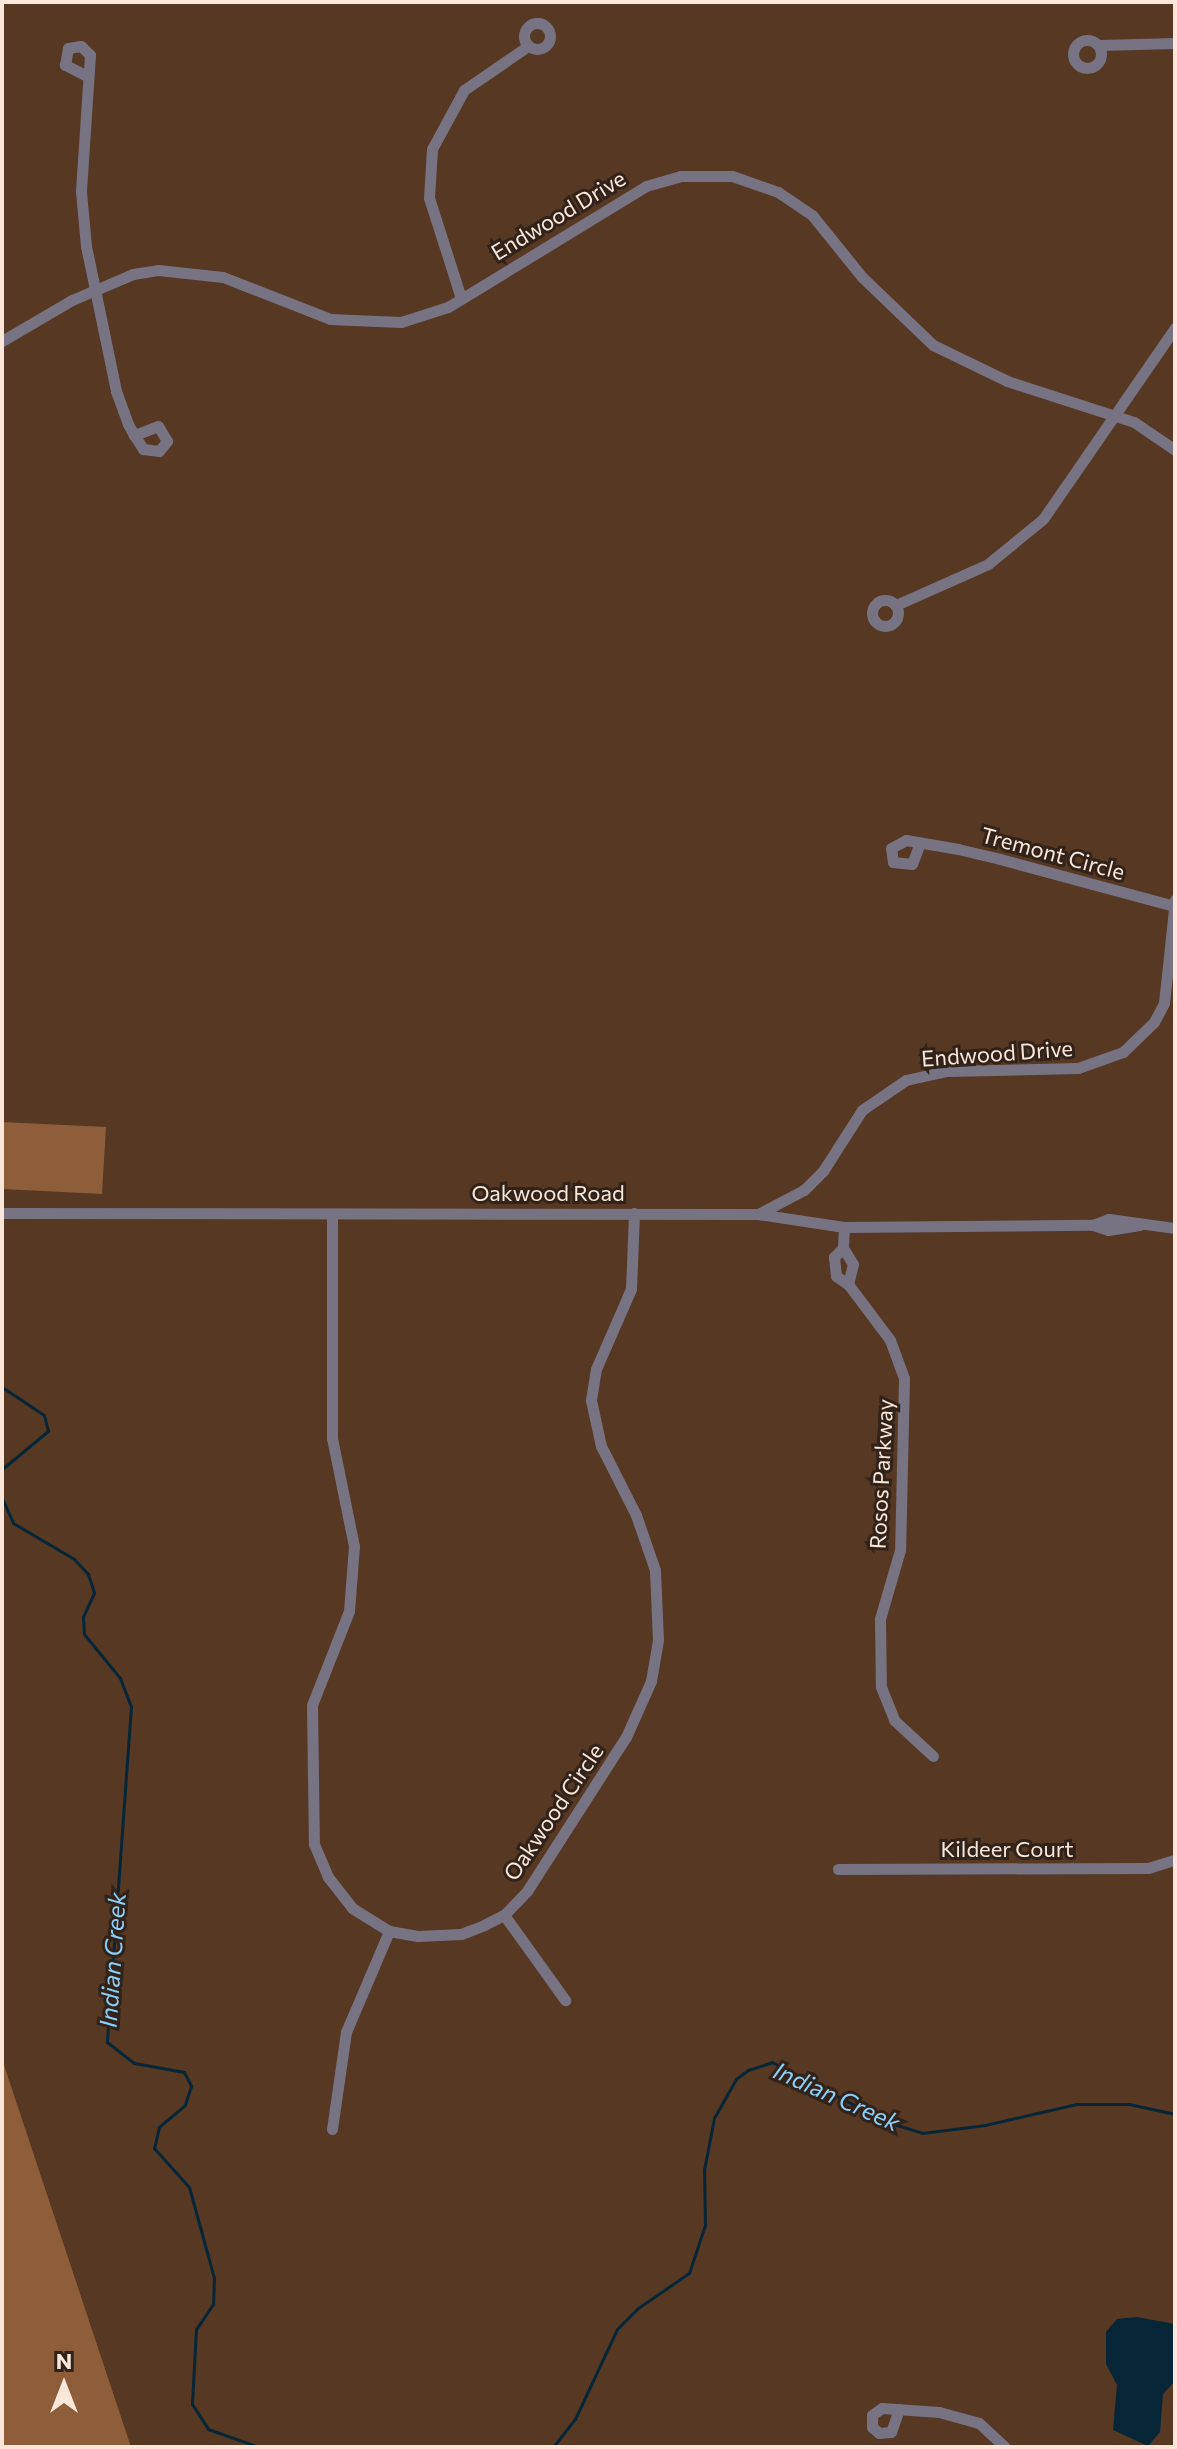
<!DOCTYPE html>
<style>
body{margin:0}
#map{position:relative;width:1177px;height:2449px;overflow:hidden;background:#563823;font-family:Commissioner,sans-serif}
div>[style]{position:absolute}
.green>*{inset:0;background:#8e5d39}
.water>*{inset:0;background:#062637}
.stream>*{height:3px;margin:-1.5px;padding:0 1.5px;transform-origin:1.5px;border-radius:1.5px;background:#062637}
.minor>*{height:11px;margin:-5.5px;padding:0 5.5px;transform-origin:5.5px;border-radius:5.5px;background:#777383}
.minor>.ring{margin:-5.5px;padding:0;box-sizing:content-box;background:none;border:11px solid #777383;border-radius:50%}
span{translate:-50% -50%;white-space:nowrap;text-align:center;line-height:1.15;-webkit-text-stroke:6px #31231a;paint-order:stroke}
.street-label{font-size:22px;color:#fae7da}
.water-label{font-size:24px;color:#8cd0fa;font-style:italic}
.frame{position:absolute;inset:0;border:4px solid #fae7da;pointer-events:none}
.north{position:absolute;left:24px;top:2345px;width:80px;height:80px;-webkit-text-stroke:6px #31231a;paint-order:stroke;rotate:0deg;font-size:22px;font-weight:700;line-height:32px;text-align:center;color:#fae7da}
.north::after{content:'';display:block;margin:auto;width:28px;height:36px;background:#fae7da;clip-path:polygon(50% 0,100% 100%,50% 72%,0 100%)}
</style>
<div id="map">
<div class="green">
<i style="clip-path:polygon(2px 1122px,106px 1127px,102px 1194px,2px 1189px)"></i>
<i style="clip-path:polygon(2px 2059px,131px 2447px,2px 2447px)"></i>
</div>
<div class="water">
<i style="clip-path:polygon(1137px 2317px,1175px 2324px,1175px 2381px,1163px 2394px,1160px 2432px,1148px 2446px,1113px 2430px,1117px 2385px,1106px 2364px,1106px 2332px,1117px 2319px)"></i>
</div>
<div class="stream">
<i style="left:2px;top:1387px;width:50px;rotate:33.7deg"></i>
<i style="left:44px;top:1415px;width:16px;rotate:76deg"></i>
<i style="left:48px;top:1431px;width:60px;rotate:140.4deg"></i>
<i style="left:2px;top:1498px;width:27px;rotate:66deg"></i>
<i style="left:13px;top:1523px;width:71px;rotate:30.5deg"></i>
<i style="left:74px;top:1559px;width:21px;rotate:47deg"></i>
<i style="left:88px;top:1574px;width:20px;rotate:72deg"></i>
<i style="left:94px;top:1593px;width:26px;rotate:115deg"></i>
<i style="left:83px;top:1617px;width:17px;rotate:87deg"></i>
<i style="left:84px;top:1634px;width:57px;rotate:50.7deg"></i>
<i style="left:120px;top:1678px;width:30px;rotate:69deg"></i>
<i style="left:131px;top:1706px;width:337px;rotate:94.1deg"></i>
<i style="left:107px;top:2042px;width:34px;rotate:38deg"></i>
<i style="left:134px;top:2063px;width:51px;rotate:10.2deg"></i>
<i style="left:184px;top:2072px;width:16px;rotate:63deg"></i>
<i style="left:191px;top:2086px;width:20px;rotate:108deg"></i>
<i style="left:185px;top:2105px;width:34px;rotate:140deg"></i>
<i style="left:159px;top:2127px;width:22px;rotate:103deg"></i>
<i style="left:154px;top:2148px;width:52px;rotate:48.1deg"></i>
<i style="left:189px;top:2187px;width:94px;rotate:74.6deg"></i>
<i style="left:214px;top:2278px;width:26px;rotate:92deg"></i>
<i style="left:213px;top:2304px;width:30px;rotate:124deg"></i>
<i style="left:196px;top:2329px;width:75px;rotate:93.1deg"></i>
<i style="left:192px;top:2404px;width:30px;rotate:57deg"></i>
<i style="left:208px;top:2429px;width:54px;rotate:19.4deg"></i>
<i style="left:553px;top:2447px;width:36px;rotate:-52deg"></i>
<i style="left:575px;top:2419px;width:99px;rotate:-65deg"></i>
<i style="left:617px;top:2329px;width:30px;rotate:-45deg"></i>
<i style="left:638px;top:2308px;width:62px;rotate:-34.5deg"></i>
<i style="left:689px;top:2273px;width:51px;rotate:-71.6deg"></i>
<i style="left:705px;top:2225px;width:55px;rotate:-91deg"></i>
<i style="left:704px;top:2170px;width:53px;rotate:-79.1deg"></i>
<i style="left:714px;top:2118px;width:45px;rotate:-60.6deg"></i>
<i style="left:736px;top:2079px;width:15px;rotate:-37deg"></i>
<i style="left:748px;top:2070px;width:25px;rotate:-18deg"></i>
<i style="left:772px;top:2062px;width:130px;rotate:27.6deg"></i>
<i style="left:887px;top:2122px;width:37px;rotate:17deg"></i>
<i style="left:922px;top:2133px;width:64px;rotate:-7.2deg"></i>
<i style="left:985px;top:2125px;width:94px;rotate:-12.9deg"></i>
<i style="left:1077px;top:2104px;width:52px"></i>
<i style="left:1129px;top:2104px;width:47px;rotate:12.3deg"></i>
</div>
<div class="minor">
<i class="ring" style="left:524px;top:23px;width:15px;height:15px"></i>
<i class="ring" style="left:1073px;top:40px;width:17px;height:17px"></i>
<i style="left:1099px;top:45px;width:76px;rotate:-1.5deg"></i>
<i style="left:87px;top:76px;width:25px;rotate:-153deg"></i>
<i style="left:65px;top:65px;width:17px;rotate:-80deg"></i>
<i style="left:68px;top:48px;width:13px;rotate:-9deg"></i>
<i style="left:81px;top:46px;width:13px;rotate:45deg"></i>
<i style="left:90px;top:55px;width:137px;rotate:93.8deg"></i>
<i style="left:81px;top:192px;width:54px;rotate:84.7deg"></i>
<i style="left:86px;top:246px;width:148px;rotate:78.3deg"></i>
<i style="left:116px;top:391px;width:35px;rotate:70deg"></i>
<i style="left:128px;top:424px;width:13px;rotate:61deg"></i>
<i style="left:134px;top:435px;width:17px;rotate:57deg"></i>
<i style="left:143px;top:449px;width:16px;rotate:7deg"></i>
<i style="left:159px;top:451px;width:13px;rotate:-51deg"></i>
<i style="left:167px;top:441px;width:17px;rotate:-121deg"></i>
<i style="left:158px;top:426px;width:26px;rotate:159deg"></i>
<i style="left:461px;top:298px;width:105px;rotate:-107.7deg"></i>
<i style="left:429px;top:198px;width:49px;rotate:-86.5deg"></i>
<i style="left:432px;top:149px;width:67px;rotate:-61.5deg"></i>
<i style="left:464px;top:90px;width:78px;rotate:-34.5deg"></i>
<i style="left:2px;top:341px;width:81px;rotate:-30.4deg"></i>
<i style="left:72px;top:300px;width:66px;rotate:-23.1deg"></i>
<i style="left:133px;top:274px;width:25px;rotate:-9deg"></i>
<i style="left:158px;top:270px;width:65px;rotate:6.1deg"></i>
<i style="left:223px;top:277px;width:115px;rotate:21.4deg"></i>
<i style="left:330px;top:319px;width:71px;rotate:2.4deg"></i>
<i style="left:401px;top:322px;width:49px;rotate:-17.7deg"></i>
<i style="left:448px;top:307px;width:232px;rotate:-31.4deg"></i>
<i style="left:646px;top:186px;width:35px;rotate:-16deg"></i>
<i style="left:680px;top:176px;width:52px"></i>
<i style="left:732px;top:176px;width:49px;rotate:19.2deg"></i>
<i style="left:778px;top:192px;width:41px;rotate:34.1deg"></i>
<i style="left:812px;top:215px;width:80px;rotate:51.1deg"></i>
<i style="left:862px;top:277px;width:98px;rotate:43.8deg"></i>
<i style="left:933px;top:345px;width:82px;rotate:25.9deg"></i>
<i style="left:1007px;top:381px;width:133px;rotate:17.9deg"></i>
<i style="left:1134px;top:422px;width:50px;rotate:34.3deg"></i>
<i class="ring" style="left:872px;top:600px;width:15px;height:15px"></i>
<i style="left:896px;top:605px;width:101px;rotate:-24deg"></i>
<i style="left:988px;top:564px;width:71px;rotate:-39.3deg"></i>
<i style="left:1043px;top:519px;width:232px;rotate:-55.4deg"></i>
<i style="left:920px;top:843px;width:22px;rotate:111deg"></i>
<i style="left:912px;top:864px;width:19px;rotate:-174deg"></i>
<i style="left:893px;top:862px;width:14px;rotate:-98deg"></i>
<i style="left:891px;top:848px;width:17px;rotate:-28deg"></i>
<i style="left:906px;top:840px;width:53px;rotate:9.8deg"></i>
<i style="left:958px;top:849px;width:43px;rotate:13.4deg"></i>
<i style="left:1000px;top:859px;width:180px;rotate:15.1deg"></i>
<i style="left:2px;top:1213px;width:756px;rotate:0.08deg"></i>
<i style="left:758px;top:1214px;width:87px;rotate:8.6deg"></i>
<i style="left:844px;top:1227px;width:249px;rotate:-0.5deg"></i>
<i style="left:1093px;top:1225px;width:17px;rotate:-21deg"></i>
<i style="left:1109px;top:1219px;width:67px;rotate:7.8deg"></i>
<i style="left:332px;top:1214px;width:224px;rotate:90deg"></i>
<i style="left:332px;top:1438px;width:110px;rotate:78.5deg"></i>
<i style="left:354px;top:1546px;width:65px;rotate:94.4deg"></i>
<i style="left:349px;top:1611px;width:101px;rotate:111.5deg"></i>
<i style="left:312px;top:1705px;width:139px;rotate:89.2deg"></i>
<i style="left:314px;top:1844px;width:36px;rotate:67deg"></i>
<i style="left:328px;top:1877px;width:39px;rotate:52deg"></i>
<i style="left:352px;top:1908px;width:44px;rotate:31.9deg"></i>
<i style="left:389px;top:1931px;width:29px;rotate:10deg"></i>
<i style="left:418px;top:1936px;width:43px;rotate:-2.7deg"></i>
<i style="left:461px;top:1934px;width:25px;rotate:-21deg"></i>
<i style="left:484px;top:1925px;width:22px;rotate:-27deg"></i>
<i style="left:504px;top:1915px;width:33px;rotate:-46deg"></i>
<i style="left:527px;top:1891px;width:183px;rotate:-57.3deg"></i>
<i style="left:626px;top:1737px;width:61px;rotate:-65.9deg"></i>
<i style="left:651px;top:1681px;width:42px;rotate:-80.3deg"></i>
<i style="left:658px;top:1640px;width:70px;rotate:-92.5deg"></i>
<i style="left:655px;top:1570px;width:58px;rotate:-109.1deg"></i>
<i style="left:636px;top:1515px;width:77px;rotate:-116.9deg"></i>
<i style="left:601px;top:1446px;width:47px;rotate:-102.3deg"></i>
<i style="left:591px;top:1400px;width:31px;rotate:-81deg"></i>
<i style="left:596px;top:1369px;width:87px;rotate:-66.4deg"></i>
<i style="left:631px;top:1289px;width:76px;rotate:-87.7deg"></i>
<i style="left:758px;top:1214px;width:52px;rotate:-27.6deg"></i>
<i style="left:804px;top:1190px;width:27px;rotate:-45deg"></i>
<i style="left:823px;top:1171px;width:72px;rotate:-57.4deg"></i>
<i style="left:862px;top:1110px;width:53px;rotate:-34.3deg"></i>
<i style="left:906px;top:1080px;width:42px;rotate:-12.4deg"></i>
<i style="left:947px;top:1071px;width:131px;rotate:-1.3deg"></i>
<i style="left:1078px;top:1068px;width:48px;rotate:-19.6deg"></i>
<i style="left:1123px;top:1052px;width:43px;rotate:-44.1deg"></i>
<i style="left:1154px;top:1022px;width:21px;rotate:-62deg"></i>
<i style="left:1164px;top:1003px;width:104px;rotate:-83.9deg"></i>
<i style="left:1093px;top:1225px;width:16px;rotate:18deg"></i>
<i style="left:1108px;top:1230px;width:32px;rotate:-9deg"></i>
<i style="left:844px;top:1227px;width:21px;rotate:93deg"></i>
<i style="left:843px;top:1248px;width:19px;rotate:58deg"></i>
<i style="left:853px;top:1264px;width:21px;rotate:104deg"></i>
<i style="left:843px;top:1248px;width:13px;rotate:135deg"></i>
<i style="left:834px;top:1257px;width:19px;rotate:84deg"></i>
<i style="left:836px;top:1276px;width:14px;rotate:34deg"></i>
<i style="left:848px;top:1284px;width:70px;rotate:53.1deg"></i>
<i style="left:890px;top:1340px;width:40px;rotate:69.8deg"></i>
<i style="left:904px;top:1378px;width:172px;rotate:91.3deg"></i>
<i style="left:900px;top:1550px;width:72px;rotate:106.2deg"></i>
<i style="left:880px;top:1619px;width:68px;rotate:89.2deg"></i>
<i style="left:881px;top:1687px;width:35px;rotate:68deg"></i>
<i style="left:894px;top:1720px;width:53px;rotate:42.7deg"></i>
<i style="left:838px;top:1869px;width:310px;rotate:-0.2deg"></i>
<i style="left:1148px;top:1868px;width:28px;rotate:-17deg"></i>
<i style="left:504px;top:1915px;width:105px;rotate:54.3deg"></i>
<i style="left:332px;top:2129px;width:98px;rotate:-81.8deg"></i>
<i style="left:346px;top:2032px;width:110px;rotate:-66.9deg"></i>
<i style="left:899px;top:2409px;width:24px;rotate:109deg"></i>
<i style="left:891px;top:2432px;width:12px;rotate:175deg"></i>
<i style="left:879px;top:2433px;width:9px;rotate:-139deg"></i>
<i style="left:872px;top:2427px;width:12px;rotate:-90deg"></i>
<i style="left:872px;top:2415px;width:12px;rotate:-35deg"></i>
<i style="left:882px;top:2408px;width:57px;rotate:4deg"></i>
<i style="left:939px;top:2412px;width:41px;rotate:15.4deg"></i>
<i style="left:979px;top:2423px;width:35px;rotate:43deg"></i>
</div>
<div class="street-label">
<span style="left:558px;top:215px;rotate:-31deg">Endwood Drive</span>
<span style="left:1053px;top:853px;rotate:15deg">Tremont Circle</span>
<span style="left:997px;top:1053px;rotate:-4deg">Endwood Drive</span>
<span style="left:548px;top:1193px">Oakwood Road</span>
<span style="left:881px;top:1474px;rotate:-87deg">Rosos Parkway</span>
<span style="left:553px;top:1812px;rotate:-56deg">Oakwood Circle</span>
<span style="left:1007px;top:1849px">Kildeer Court</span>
</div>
<div class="water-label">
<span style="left:112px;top:1960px;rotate:-86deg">Indian Creek</span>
<span style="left:837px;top:2096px;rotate:24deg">Indian Creek</span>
</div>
<div class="frame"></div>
<div class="north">N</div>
</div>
